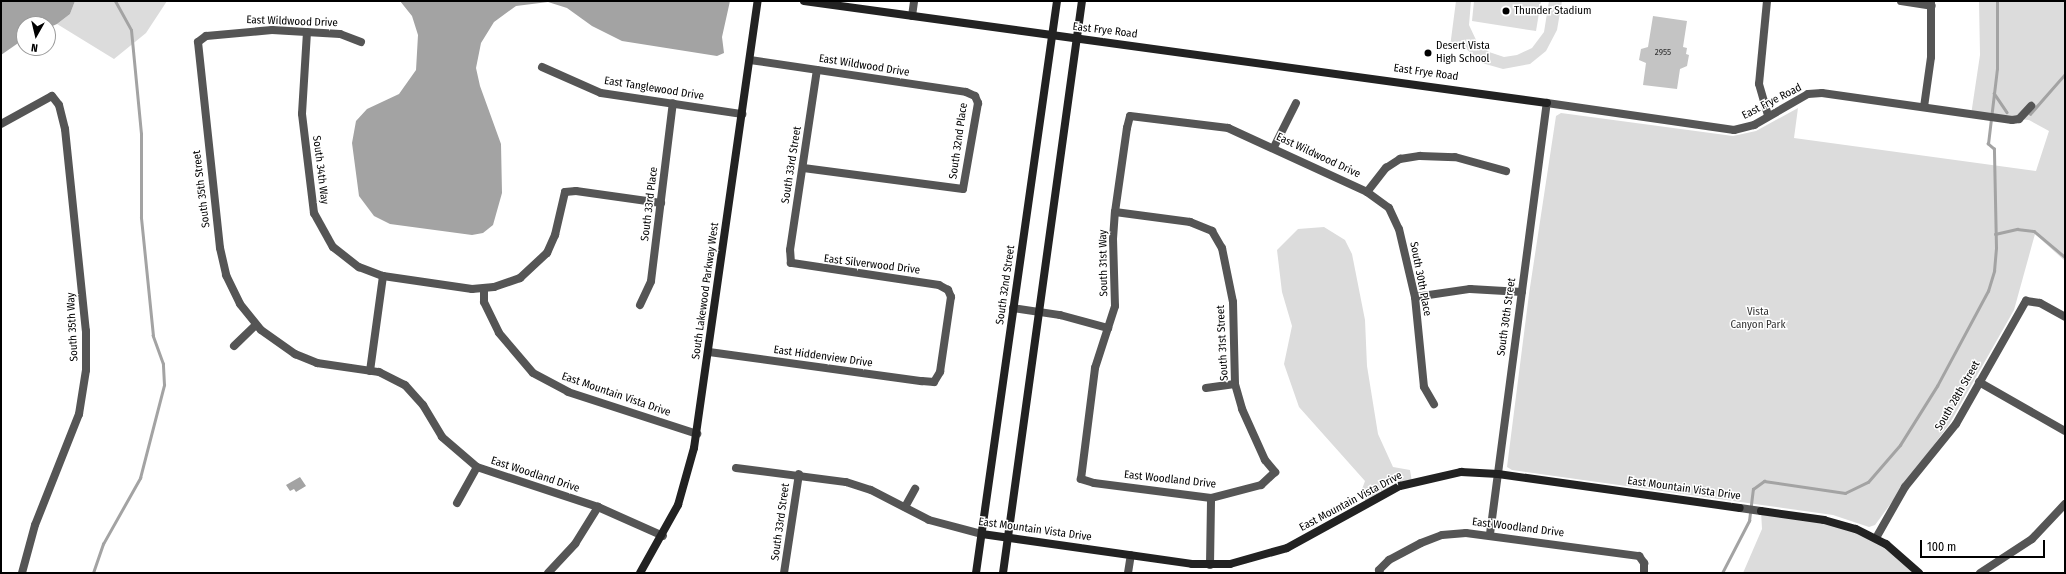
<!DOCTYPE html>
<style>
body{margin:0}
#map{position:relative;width:2066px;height:574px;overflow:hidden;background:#fff;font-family:"Fira Sans Condensed",sans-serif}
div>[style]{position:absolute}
.green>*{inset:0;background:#dcdcdc}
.water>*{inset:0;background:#a3a3a3}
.stream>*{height:2.5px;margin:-1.25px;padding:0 1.25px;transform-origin:1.25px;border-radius:1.25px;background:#a3a3a3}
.building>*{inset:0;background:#c4c4c4}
.street>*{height:8px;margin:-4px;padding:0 4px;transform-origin:4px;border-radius:4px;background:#555}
.secondary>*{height:8px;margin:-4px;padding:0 4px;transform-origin:4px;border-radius:4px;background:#222}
.dots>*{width:11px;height:11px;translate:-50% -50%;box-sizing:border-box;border:2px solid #fff;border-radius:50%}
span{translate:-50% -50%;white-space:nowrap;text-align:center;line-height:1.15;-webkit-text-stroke:3px #fff;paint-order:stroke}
.number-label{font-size:9px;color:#313131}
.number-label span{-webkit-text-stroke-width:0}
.poi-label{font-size:11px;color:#000}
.left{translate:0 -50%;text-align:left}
.street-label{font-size:11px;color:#000}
.park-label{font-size:11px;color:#333}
.frame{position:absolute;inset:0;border:2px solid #000;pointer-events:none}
.north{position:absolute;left:16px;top:16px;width:40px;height:40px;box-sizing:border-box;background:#fff;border:1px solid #999;border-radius:50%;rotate:188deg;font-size:11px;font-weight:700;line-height:16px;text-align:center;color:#000}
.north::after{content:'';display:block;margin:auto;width:14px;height:18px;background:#000;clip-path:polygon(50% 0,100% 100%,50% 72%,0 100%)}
.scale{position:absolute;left:1920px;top:540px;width:125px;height:18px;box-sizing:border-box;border:2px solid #000;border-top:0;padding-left:5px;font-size:12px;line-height:14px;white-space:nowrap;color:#000;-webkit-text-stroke:3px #fff;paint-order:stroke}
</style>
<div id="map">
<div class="green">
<i style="clip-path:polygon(75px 1px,167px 1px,146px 33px,114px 59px,57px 24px,70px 14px)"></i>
<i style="clip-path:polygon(1456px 1px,1471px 1px,1469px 25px,1477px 42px,1489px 52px,1504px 57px,1517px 55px,1532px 48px,1544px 32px,1549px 1px,1562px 1px,1557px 30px,1546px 51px,1530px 64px,1503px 69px,1482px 63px,1463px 46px,1462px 50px,1450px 47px)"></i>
<i style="clip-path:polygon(1474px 1px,1541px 1px,1536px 31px,1472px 21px)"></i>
<i style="clip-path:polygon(1979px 1px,2065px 1px,2065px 261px,2035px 234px,2014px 310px,1950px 423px,1875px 525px,1869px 527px,1833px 515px,1512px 470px,1507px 467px,1529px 294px,1556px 116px,1561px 113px,1733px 136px,1756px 131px,1798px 108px,1794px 138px,2036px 171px,2049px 131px,2029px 120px,1971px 115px,1980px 55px)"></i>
<i style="clip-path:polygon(1324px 227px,1345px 240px,1352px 254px,1365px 320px,1367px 366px,1378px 434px,1393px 467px,1410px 470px,1412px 482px,1367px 504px,1361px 492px,1365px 481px,1299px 407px,1284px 364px,1292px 326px,1282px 292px,1277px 250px,1298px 229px)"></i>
<i style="clip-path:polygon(1761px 511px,1824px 520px,1876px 538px,1919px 573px,1743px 573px,1762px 529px)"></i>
</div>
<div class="water">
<i style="clip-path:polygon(1px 1px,75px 1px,70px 14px,57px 24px,48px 28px,48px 24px,24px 24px,24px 39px,1px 55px)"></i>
<i style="clip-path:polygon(400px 1px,730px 1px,722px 37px,724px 53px,717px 56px,622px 41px,592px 26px,567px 8px,548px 2px,516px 6px,494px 22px,481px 43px,476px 68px,480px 86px,501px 144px,502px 193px,493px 225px,483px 233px,472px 235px,390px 224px,374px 216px,359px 196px,352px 143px,356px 121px,367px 109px,399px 94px,416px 70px,418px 35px,412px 16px)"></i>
<i style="clip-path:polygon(300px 477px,306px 486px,296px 492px,294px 489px,290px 491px,286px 485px)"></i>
</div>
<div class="stream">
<i style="left:1994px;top:93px;width:23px;rotate:56deg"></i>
<i style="left:2030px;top:114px;width:53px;rotate:-48.8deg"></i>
<i style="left:1995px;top:234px;width:23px;rotate:-13deg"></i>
<i style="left:2017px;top:229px;width:17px;rotate:7deg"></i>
<i style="left:2034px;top:231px;width:40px;rotate:40deg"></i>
<i style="left:93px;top:573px;width:31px;rotate:-71deg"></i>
<i style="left:103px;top:544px;width:76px;rotate:-60.7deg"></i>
<i style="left:140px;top:478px;width:96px;rotate:-75.5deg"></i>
<i style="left:164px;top:385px;width:21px;rotate:-93deg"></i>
<i style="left:163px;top:364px;width:30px;rotate:-110deg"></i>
<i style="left:153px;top:336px;width:119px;rotate:-95.8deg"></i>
<i style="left:141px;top:218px;width:84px;rotate:-90deg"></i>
<i style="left:141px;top:134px;width:104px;rotate:-95.5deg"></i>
<i style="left:131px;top:30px;width:33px;rotate:-119deg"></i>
<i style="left:1722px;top:573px;width:59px;rotate:-62.6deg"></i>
<i style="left:1749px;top:521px;width:32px;rotate:-83deg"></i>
<i style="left:1753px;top:489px;width:14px;rotate:-36deg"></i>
<i style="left:1764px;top:481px;width:82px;rotate:8.4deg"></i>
<i style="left:1845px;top:493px;width:25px;rotate:-26deg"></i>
<i style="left:1868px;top:482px;width:49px;rotate:-49.1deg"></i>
<i style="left:1900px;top:445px;width:70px;rotate:-57.9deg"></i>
<i style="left:1937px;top:386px;width:108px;rotate:-61.8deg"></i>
<i style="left:1988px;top:291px;width:21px;rotate:-73deg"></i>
<i style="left:1994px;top:271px;width:23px;rotate:-85deg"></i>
<i style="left:1996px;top:248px;width:99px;rotate:-91.2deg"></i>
<i style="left:1994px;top:149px;width:8px;rotate:-140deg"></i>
<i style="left:1988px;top:144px;width:76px;rotate:-83.2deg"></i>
<i style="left:1997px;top:69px;width:68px;rotate:-90deg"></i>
</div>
<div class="building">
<i style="clip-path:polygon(1653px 16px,1687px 21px,1683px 47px,1687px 48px,1686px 54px,1689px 55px,1687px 66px,1680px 69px,1677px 89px,1643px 85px,1646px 63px,1639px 60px,1641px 49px,1648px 47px)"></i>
</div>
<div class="street">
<i style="left:1767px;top:1px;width:83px;rotate:95.5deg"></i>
<i style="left:1759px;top:84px;width:33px;rotate:74deg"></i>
<i style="left:1901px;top:1px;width:31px;rotate:9deg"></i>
<i style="left:912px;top:16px;width:15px;rotate:-82deg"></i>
<i style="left:307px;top:32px;width:82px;rotate:93.5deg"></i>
<i style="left:302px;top:114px;width:100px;rotate:83.1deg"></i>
<i style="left:314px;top:213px;width:39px;rotate:61deg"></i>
<i style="left:333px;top:247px;width:33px;rotate:38deg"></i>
<i style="left:359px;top:267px;width:26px;rotate:21deg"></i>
<i style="left:383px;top:276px;width:90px;rotate:8.3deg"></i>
<i style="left:472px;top:289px;width:22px;rotate:-5deg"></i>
<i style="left:494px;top:287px;width:28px;rotate:-19deg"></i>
<i style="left:520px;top:278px;width:37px;rotate:-43deg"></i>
<i style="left:547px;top:253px;width:20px;rotate:-66deg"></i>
<i style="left:555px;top:235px;width:44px;rotate:-76.9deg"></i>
<i style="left:565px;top:192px;width:11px;rotate:-5deg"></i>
<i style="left:576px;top:191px;width:86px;rotate:8deg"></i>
<i style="left:361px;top:42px;width:22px;rotate:-159deg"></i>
<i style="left:340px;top:34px;width:68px;rotate:-176.6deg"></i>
<i style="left:272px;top:30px;width:66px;rotate:174.8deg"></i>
<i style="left:206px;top:36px;width:10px;rotate:143deg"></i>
<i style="left:198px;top:42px;width:207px;rotate:83.9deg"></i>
<i style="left:220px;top:248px;width:28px;rotate:77deg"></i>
<i style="left:226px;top:275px;width:32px;rotate:64deg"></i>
<i style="left:240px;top:304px;width:33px;rotate:51deg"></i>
<i style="left:261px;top:330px;width:42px;rotate:35.2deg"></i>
<i style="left:295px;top:354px;width:24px;rotate:22deg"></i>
<i style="left:317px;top:363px;width:63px;rotate:8.3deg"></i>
<i style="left:379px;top:372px;width:29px;rotate:27deg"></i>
<i style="left:405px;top:385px;width:27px;rotate:48deg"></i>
<i style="left:423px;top:405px;width:37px;rotate:59deg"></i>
<i style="left:442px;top:437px;width:46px;rotate:40.6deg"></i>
<i style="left:477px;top:467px;width:127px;rotate:18.3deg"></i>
<i style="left:598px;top:507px;width:71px;rotate:24deg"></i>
<i style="left:750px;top:60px;width:218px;rotate:8.4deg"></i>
<i style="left:966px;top:92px;width:10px;rotate:24deg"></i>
<i style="left:975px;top:96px;width:8px;rotate:67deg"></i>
<i style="left:978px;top:103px;width:87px;rotate:99.9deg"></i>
<i style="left:963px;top:189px;width:161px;rotate:-172.5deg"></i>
<i style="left:542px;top:67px;width:64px;rotate:23.8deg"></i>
<i style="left:601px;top:93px;width:143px;rotate:8.5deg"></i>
<i style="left:1924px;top:107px;width:50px;rotate:-82deg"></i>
<i style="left:1931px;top:57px;width:56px;rotate:-90deg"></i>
<i style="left:1px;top:124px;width:58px;rotate:-28.8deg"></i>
<i style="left:52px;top:96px;width:11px;rotate:52deg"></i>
<i style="left:59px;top:105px;width:25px;rotate:76deg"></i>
<i style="left:65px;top:129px;width:203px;rotate:84.1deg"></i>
<i style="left:86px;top:331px;width:39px;rotate:90deg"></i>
<i style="left:86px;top:370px;width:45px;rotate:99deg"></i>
<i style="left:79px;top:414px;width:119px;rotate:111.6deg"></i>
<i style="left:35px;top:525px;width:50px;rotate:105.2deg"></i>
<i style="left:1274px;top:147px;width:49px;rotate:-63.4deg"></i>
<i style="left:1367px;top:192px;width:31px;rotate:-52deg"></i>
<i style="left:1386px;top:168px;width:17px;rotate:-33deg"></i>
<i style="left:1400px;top:159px;width:20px;rotate:-9deg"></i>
<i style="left:1420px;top:156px;width:35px;rotate:2deg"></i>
<i style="left:1455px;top:157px;width:53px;rotate:15.4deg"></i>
<i style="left:1115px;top:212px;width:76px;rotate:7.6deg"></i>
<i style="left:1190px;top:222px;width:24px;rotate:22deg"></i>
<i style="left:1212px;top:231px;width:20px;rotate:60deg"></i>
<i style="left:1222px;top:248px;width:55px;rotate:78.5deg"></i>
<i style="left:1233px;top:302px;width:82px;rotate:88.6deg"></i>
<i style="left:1235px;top:384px;width:26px;rotate:74deg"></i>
<i style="left:1242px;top:409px;width:56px;rotate:65.7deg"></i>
<i style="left:1265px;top:460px;width:16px;rotate:50deg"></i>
<i style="left:1275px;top:472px;width:19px;rotate:137deg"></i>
<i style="left:1261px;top:485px;width:52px;rotate:165.4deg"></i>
<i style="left:1211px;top:498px;width:118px;rotate:-172.7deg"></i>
<i style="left:1094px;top:483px;width:14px;rotate:-163deg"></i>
<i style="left:1081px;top:479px;width:112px;rotate:-82.8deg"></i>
<i style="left:1095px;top:368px;width:65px;rotate:-72.1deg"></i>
<i style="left:1115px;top:306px;width:67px;rotate:-91.7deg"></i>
<i style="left:1113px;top:239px;width:27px;rotate:-86deg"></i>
<i style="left:1115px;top:212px;width:85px;rotate:-81.9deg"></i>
<i style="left:1127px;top:128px;width:12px;rotate:-76deg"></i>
<i style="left:1130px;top:116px;width:99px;rotate:7deg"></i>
<i style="left:1228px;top:128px;width:153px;rotate:24.7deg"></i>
<i style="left:1367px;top:192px;width:27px;rotate:36deg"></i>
<i style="left:1389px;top:208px;width:23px;rotate:65deg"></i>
<i style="left:1399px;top:229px;width:70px;rotate:76.8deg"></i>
<i style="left:1415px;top:297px;width:90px;rotate:84.3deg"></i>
<i style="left:1424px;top:387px;width:20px;rotate:60deg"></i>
<i style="left:484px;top:289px;width:13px;rotate:90deg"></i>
<i style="left:484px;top:302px;width:34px;rotate:64deg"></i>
<i style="left:499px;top:333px;width:52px;rotate:49.6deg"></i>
<i style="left:533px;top:373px;width:40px;rotate:28deg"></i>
<i style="left:568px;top:392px;width:136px;rotate:18deg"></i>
<i style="left:1415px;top:297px;width:56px;rotate:-8.3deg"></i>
<i style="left:1470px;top:289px;width:52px;rotate:3.3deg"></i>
<i style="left:640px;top:305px;width:26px;rotate:-65deg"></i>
<i style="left:651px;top:281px;width:179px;rotate:-83deg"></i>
<i style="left:1013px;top:308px;width:48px;rotate:8.5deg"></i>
<i style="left:1060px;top:315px;width:50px;rotate:15.2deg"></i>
<i style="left:234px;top:346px;width:30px;rotate:-44deg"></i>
<i style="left:709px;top:352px;width:215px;rotate:7.8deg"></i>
<i style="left:922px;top:381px;width:12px;rotate:5deg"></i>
<i style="left:934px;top:382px;width:12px;rotate:-59deg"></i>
<i style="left:940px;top:372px;width:76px;rotate:-81.7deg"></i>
<i style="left:951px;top:297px;width:8px;rotate:-113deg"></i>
<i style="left:948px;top:290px;width:10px;rotate:-151deg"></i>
<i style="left:939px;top:285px;width:150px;rotate:-171.5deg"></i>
<i style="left:791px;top:263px;width:13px;rotate:-94deg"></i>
<i style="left:790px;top:250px;width:182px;rotate:-81.5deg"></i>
<i style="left:370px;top:371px;width:96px;rotate:-82.2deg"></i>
<i style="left:1979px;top:382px;width:99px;rotate:29.7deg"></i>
<i style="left:1206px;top:388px;width:29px;rotate:-8deg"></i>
<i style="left:736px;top:468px;width:111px;rotate:7.3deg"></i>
<i style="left:846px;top:482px;width:26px;rotate:18deg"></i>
<i style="left:871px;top:490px;width:65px;rotate:27.3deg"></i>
<i style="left:929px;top:520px;width:55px;rotate:14.8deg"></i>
<i style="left:457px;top:503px;width:41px;rotate:-60.9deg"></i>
<i style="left:905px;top:507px;width:21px;rotate:-61deg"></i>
<i style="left:1740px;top:508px;width:21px;rotate:8deg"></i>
<i style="left:1490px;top:534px;width:435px;rotate:-82.5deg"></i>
<i style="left:1547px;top:103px;width:189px;rotate:8.2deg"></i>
<i style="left:1734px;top:130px;width:21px;rotate:-14deg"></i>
<i style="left:1754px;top:125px;width:62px;rotate:-29.9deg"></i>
<i style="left:1808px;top:94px;width:14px;rotate:-4deg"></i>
<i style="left:1822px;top:93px;width:192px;rotate:8.1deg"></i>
<i style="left:2012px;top:120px;width:7px;rotate:-8deg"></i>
<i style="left:2019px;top:119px;width:18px;rotate:-47deg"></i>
<i style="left:1876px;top:538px;width:59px;rotate:-60.4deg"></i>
<i style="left:1905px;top:487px;width:81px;rotate:-51deg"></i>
<i style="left:1956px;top:424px;width:142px;rotate:-60.4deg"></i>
<i style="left:2026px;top:301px;width:14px;rotate:8deg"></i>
<i style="left:2040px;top:303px;width:29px;rotate:29deg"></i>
<i style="left:1210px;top:565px;width:67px;rotate:-89.1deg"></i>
<i style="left:548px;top:573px;width:40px;rotate:-47deg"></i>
<i style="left:575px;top:544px;width:44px;rotate:-58.1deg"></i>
<i style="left:784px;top:573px;width:100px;rotate:-81.4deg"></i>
<i style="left:1128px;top:573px;width:18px;rotate:-81deg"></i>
<i style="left:1380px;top:573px;width:3px;rotate:-108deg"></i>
<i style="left:1379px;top:570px;width:14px;rotate:-45deg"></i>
<i style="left:1389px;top:560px;width:36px;rotate:-28deg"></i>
<i style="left:1421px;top:543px;width:22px;rotate:-21deg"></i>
<i style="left:1442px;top:535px;width:24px;rotate:-5deg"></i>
<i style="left:1466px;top:533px;width:175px;rotate:7.6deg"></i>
<i style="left:1639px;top:556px;width:9px;rotate:54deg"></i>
<i style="left:1644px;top:563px;width:10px;rotate:90deg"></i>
<i style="left:1980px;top:573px;width:62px;rotate:-33.2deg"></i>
<i style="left:2032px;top:539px;width:48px;rotate:-46.7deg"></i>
</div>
<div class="secondary">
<i style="left:804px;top:1px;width:750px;rotate:7.82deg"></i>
<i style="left:1761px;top:511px;width:64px;rotate:8.1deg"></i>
<i style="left:1824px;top:520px;width:33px;rotate:16deg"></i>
<i style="left:1856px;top:529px;width:34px;rotate:27deg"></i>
<i style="left:1886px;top:544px;width:44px;rotate:41.3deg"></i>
<i style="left:982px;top:534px;width:212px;rotate:8.1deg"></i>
<i style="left:1192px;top:564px;width:38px"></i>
<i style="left:1230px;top:564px;width:59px;rotate:-15.7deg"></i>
<i style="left:1287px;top:548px;width:129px;rotate:-28.8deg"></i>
<i style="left:1400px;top:486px;width:63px;rotate:-12.9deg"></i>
<i style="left:1461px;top:472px;width:37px;rotate:3deg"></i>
<i style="left:1498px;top:474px;width:244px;rotate:8deg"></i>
<i style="left:640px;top:573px;width:78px;rotate:-60.8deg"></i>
<i style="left:678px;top:505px;width:59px;rotate:-74.3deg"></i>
<i style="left:694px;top:448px;width:452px;rotate:-81.9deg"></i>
<i style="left:976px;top:573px;width:578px;rotate:-81.94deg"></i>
<i style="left:1003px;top:573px;width:577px;rotate:-82.14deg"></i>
</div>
<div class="dots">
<i style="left:1506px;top:11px;background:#000"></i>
<i style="left:1428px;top:53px;background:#000"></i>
</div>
<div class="number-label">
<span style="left:1663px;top:52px">2955</span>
</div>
<div class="poi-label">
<span class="left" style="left:1514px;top:11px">Thunder Stadium</span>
<span class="left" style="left:1436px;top:53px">Desert Vista<br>High School</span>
</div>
<div class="street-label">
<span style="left:292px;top:22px;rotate:2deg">East Wildwood Drive</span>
<span style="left:1105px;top:31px;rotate:7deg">East Frye Road</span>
<span style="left:864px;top:66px;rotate:9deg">East Wildwood Drive</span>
<span style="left:1426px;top:73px;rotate:8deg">East Frye Road</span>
<span style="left:654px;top:89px;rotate:9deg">East Tanglewood Drive</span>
<span style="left:1772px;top:102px;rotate:-27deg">East Frye Road</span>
<span style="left:959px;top:141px;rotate:-82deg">South 32nd Place</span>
<span style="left:1318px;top:156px;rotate:25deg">East Wildwood Drive</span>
<span style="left:792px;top:165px;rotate:-81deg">South 33rd Street</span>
<span style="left:320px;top:170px;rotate:83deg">South 34th Way</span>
<span style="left:202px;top:189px;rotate:-97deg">South 35th Street</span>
<span style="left:650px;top:204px;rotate:-83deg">South 33rd Place</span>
<span style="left:1104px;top:263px;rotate:-91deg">South 31st Way</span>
<span style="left:872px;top:265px;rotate:7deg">East Silverwood Drive</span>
<span style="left:1420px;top:279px;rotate:79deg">South 30th Place</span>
<span style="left:1006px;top:285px;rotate:-82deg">South 32nd Street</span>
<span style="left:706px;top:291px;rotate:-82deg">South Lakewood Parkway West</span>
<span style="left:1507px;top:317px;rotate:-82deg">South 30th Street</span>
<span style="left:73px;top:327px;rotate:-93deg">South 35th Way</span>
<span style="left:1223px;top:343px;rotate:-93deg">South 31st Street</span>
<span style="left:823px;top:357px;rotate:8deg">East Hiddenview Drive</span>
<span style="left:616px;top:395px;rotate:19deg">East Mountain Vista Drive</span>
<span style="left:1958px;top:396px;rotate:-60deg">South 28th Street</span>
<span style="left:535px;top:475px;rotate:18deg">East Woodland Drive</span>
<span style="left:1170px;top:480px;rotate:6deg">East Woodland Drive</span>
<span style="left:1684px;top:489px;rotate:8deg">East Mountain Vista Drive</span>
<span style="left:1351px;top:502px;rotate:-28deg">East Mountain Vista Drive</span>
<span style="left:781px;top:522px;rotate:-82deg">South 33rd Street</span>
<span style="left:1518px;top:528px;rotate:7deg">East Woodland Drive</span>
<span style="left:1035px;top:530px;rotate:8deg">East Mountain Vista Drive</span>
</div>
<div class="park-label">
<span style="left:1758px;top:319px">Vista<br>Canyon Park</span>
</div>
<div class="frame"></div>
<div class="north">N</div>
<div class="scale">100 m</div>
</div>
